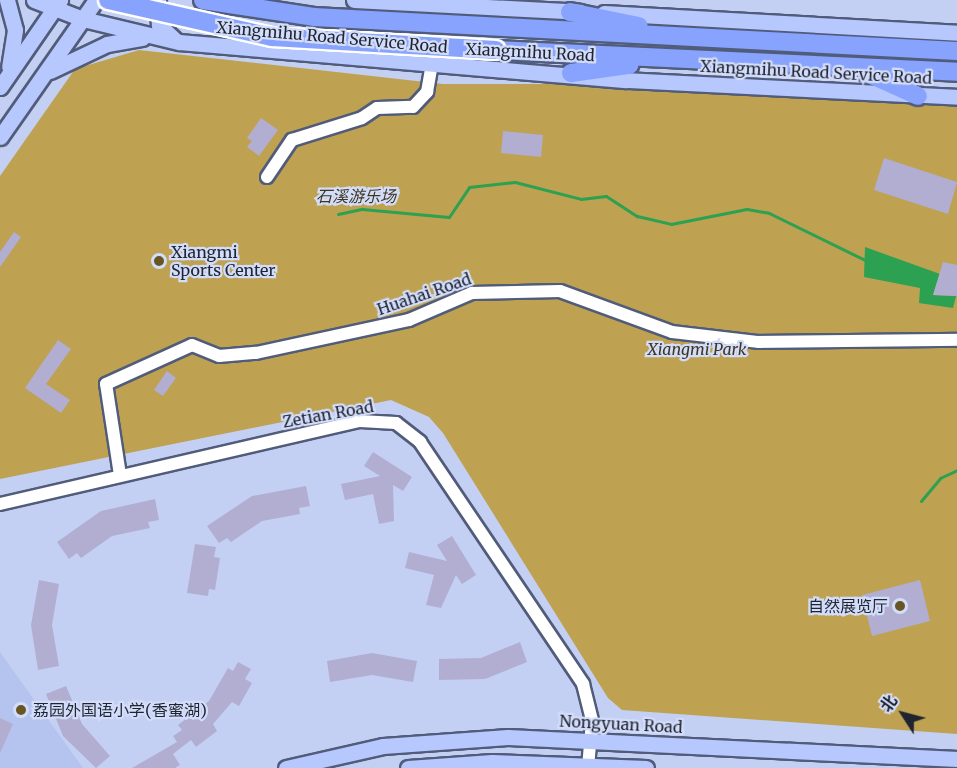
<!DOCTYPE html>
<meta charset="utf-8">
<style>
body{margin:0}
#map{position:relative;width:957px;height:768px;overflow:hidden;background:#c3d0f3;font-family:Merriweather,"Noto Sans SC",serif}
div>[style]{position:absolute}
.built>*{inset:0;background:#b5c4ee}
.green>*{inset:0;background:#bea151}
.water>*{inset:0;background:#2ba151}
.stream>*{height:3px;margin:-1.5px;padding:0 1.5px;transform-origin:1.5px;border-radius:1.5px;background:#2ba151}
.building>*{inset:0;background:#b1aed2}
.roads{filter:drop-shadow(2px 0 #515c7a) drop-shadow(-2px 0 #515c7a) drop-shadow(0 2px #515c7a) drop-shadow(0 -2px #515c7a)}
.minor>*{height:12px;margin:-6px;padding:0 6px;transform-origin:6px;border-radius:6px;background:#fff}
.major>*{height:15px;margin:-7.5px;padding:0 7.5px;transform-origin:7.5px;border-radius:7.5px;background:#b7c8fe}
.highway>*{height:18px;margin:-9px;padding:0 9px;transform-origin:9px;border-radius:9px;background:#87a3fd}
.bridges{filter:drop-shadow(2px 0 #fff) drop-shadow(-2px 0 #fff) drop-shadow(0 2px #fff) drop-shadow(0 -2px #fff)}
.highway-bridge>*{height:18px;margin:-9px;padding:0 9px;transform-origin:9px;border-radius:9px;background:#87a3fd}
.dots>*{width:16px;height:16px;translate:-50% -50%;box-sizing:border-box;border:3px solid #d3ddfa;border-radius:50%}
span{translate:-50% -50%;white-space:nowrap;text-align:center;line-height:1.15;-webkit-text-stroke:4.5px #d3ddfa;paint-order:stroke}
.street-label{font-size:16px;color:#1f2431}
.park-label{font-size:16px;color:#3e3620;font-style:italic}
.poi-label{font-size:16px;color:#1f2431}
.left{translate:0 -50%;text-align:left}
.right{translate:-100% -50%;text-align:right}
.north{position:absolute;left:873px;top:684px;width:60px;height:60px;-webkit-text-stroke:4px #d3ddfa;paint-order:stroke;rotate:306deg;font-size:16px;font-weight:700;line-height:24px;text-align:center;color:#1f2431}
.north::after{content:'';display:block;margin:auto;width:21px;height:27px;background:#1f2431;clip-path:polygon(50% 0,100% 100%,50% 72%,0 100%)}
</style>
<div id="map">
<div class="built">
<i style="clip-path:polygon(0 652px,83px 768px,0 768px)"></i>
</div>
<div class="green">
<i style="clip-path:polygon(139px 50px,443px 84px,591px 84px,957px 106px,957px 734px,622px 710px,608px 698px,443px 433px,429px 417px,391px 400px,0 479px,0 176px,75px 69px)"></i>
</div>
<div class="water">
<i style="clip-path:polygon(865px 247px,940px 274px,933px 295px,956px 296px,953px 308px,919px 303px,920px 288px,864px 277px)"></i>
</div>
<div class="stream">
<i style="left:338px;top:214px;width:25px;rotate:-12deg"></i>
<i style="left:362px;top:209px;width:87px;rotate:5.3deg"></i>
<i style="left:449px;top:217px;width:36px;rotate:-56deg"></i>
<i style="left:469px;top:187px;width:46px;rotate:-6.2deg"></i>
<i style="left:515px;top:182px;width:68px;rotate:14.4deg"></i>
<i style="left:581px;top:199px;width:25px;rotate:-7deg"></i>
<i style="left:606px;top:196px;width:37px;rotate:33deg"></i>
<i style="left:637px;top:216px;width:35px;rotate:13deg"></i>
<i style="left:671px;top:224px;width:77px;rotate:-11.2deg"></i>
<i style="left:747px;top:209px;width:22px;rotate:10deg"></i>
<i style="left:769px;top:213px;width:109px;rotate:26.1deg"></i>
<i style="left:921px;top:501px;width:30px;rotate:-50deg"></i>
<i style="left:940px;top:478px;width:19px;rotate:-25deg"></i>
</div>
<div class="building">
<i style="clip-path:polygon(261px 118px,278px 130px,259px 156px,247px 147px,252px 141px,247px 138px)"></i>
<i style="clip-path:polygon(503px 131px,543px 135px,541px 157px,501px 153px)"></i>
<i style="clip-path:polygon(884px 158px,957px 182px,948px 214px,874px 190px)"></i>
<i style="clip-path:polygon(14px 232px,21px 237px,0 267px,0 252px)"></i>
<i style="clip-path:polygon(943px 262px,957px 265px,957px 296px,933px 295px)"></i>
<i style="clip-path:polygon(58px 340px,71px 349px,46px 384px,70px 400px,61px 413px,25px 388px)"></i>
<i style="clip-path:polygon(167px 371px,176px 378px,163px 396px,154px 390px)"></i>
<i style="clip-path:polygon(373px 452px,412px 477px,403px 491px,393px 485px,394px 521px,379px 524px,373px 494px,345px 500px,341px 484px,380px 476px,364px 466px)"></i>
<i style="clip-path:polygon(306px 486px,310px 506px,299px 508px,300px 514px,262px 521px,231px 542px,227px 538px,219px 543px,207px 526px,252px 496px)"></i>
<i style="clip-path:polygon(155px 499px,159px 520px,148px 522px,150px 528px,112px 536px,81px 558px,77px 553px,69px 559px,57px 542px,101px 511px)"></i>
<i style="clip-path:polygon(452px 536px,476px 575px,462px 584px,456px 575px,441px 608px,426px 605px,434px 575px,405px 568px,409px 552px,447px 561px,437px 545px)"></i>
<i style="clip-path:polygon(195px 544px,216px 547px,214px 557px,220px 558px,215px 590px,209px 589px,208px 596px,187px 593px)"></i>
<i style="clip-path:polygon(39px 580px,59px 584px,52px 625px,59px 666px,38px 670px,31px 625px)"></i>
<i style="clip-path:polygon(920px 580px,930px 621px,872px 636px,862px 595px)"></i>
<i style="clip-path:polygon(520px 642px,527px 662px,485px 679px,439px 680px,439px 659px,481px 658px)"></i>
<i style="clip-path:polygon(372px 653px,417px 661px,413px 682px,372px 675px,330px 682px,327px 661px)"></i>
<i style="clip-path:polygon(238px 662px,251px 669px,245px 679px,252px 683px,239px 706px,232px 702px,213px 724px,217px 731px,196px 747px,191px 740px,173px 754px,180px 765px,175px 768px,132px 768px,177px 742px,173px 736px,182px 730px,178px 725px,209px 701px,228px 668px,233px 671px)"></i>
<i style="clip-path:polygon(66px 686px,82px 724px,110px 756px,96px 768px,63px 736px,46px 694px)"></i>
<i style="clip-path:polygon(0 718px,13px 724px,0 753px)"></i>
</div>
<div class="roads">
<div class="minor">
<i style="left:267px;top:177px;width:45px;rotate:-56deg"></i>
<i style="left:292px;top:140px;width:73px;rotate:-17.4deg"></i>
<i style="left:362px;top:118px;width:18px;rotate:-34deg"></i>
<i style="left:377px;top:108px;width:36px;rotate:-2deg"></i>
<i style="left:413px;top:107px;width:21px;rotate:-47deg"></i>
<i style="left:427px;top:92px;width:27px;rotate:-80deg"></i>
<i style="left:120px;top:475px;width:92px;rotate:-98.7deg"></i>
<i style="left:106px;top:384px;width:94px;rotate:-24.4deg"></i>
<i style="left:192px;top:345px;width:29px;rotate:22deg"></i>
<i style="left:219px;top:356px;width:37px;rotate:-5deg"></i>
<i style="left:256px;top:353px;width:157px;rotate:-12.2deg"></i>
<i style="left:409px;top:320px;width:69px;rotate:-23.2deg"></i>
<i style="left:472px;top:293px;width:88px;rotate:-1.3deg"></i>
<i style="left:560px;top:291px;width:119px;rotate:20.1deg"></i>
<i style="left:672px;top:332px;width:88px;rotate:6.6deg"></i>
<i style="left:759px;top:342px;width:198px;rotate:-0.6deg"></i>
<i style="left:0;top:504px;width:369px;rotate:-13deg"></i>
<i style="left:360px;top:421px;width:36px;rotate:3deg"></i>
<i style="left:396px;top:423px;width:31px;rotate:38deg"></i>
<i style="left:420px;top:442px;width:292px;rotate:56deg"></i>
<i style="left:583px;top:684px;width:38px;rotate:76deg"></i>
<i style="left:592px;top:721px;width:47px;rotate:94.9deg"></i>
</div>
<div class="major">
<i style="left:7px;top:0;width:31px;rotate:75deg"></i>
<i style="left:15px;top:30px;width:37px;rotate:99deg"></i>
<i style="left:34px;top:0;width:53px;rotate:21.2deg"></i>
<i style="left:83px;top:19px;width:99px;rotate:13.5deg"></i>
<i style="left:179px;top:42px;width:449px;rotate:4.9deg"></i>
<i style="left:626px;top:80px;width:331px;rotate:2.9deg"></i>
<i style="left:158px;top:0;width:25px;rotate:88deg"></i>
<i style="left:159px;top:25px;width:22px;rotate:43deg"></i>
<i style="left:354px;top:0;width:226px;rotate:3deg"></i>
<i style="left:604px;top:13px;width:354px;rotate:3.2deg"></i>
<i style="left:50px;top:71px;width:63px;rotate:-25.3deg"></i>
<i style="left:107px;top:44px;width:36px;rotate:-10deg"></i>
<i style="left:0;top:87px;width:106px;rotate:-55.4deg"></i>
<i style="left:0;top:137px;width:167px;rotate:-55deg"></i>
<i style="left:286px;top:768px;width:99px;rotate:-12.8deg"></i>
<i style="left:383px;top:746px;width:125px;rotate:-4.1deg"></i>
<i style="left:508px;top:737px;width:450px;rotate:2.8deg"></i>
<i style="left:408px;top:768px;width:84px;rotate:-4.1deg"></i>
<i style="left:492px;top:762px;width:154px;rotate:2.2deg"></i>
</div>
<div class="highway">
<i style="left:203px;top:0;width:112px;rotate:8.7deg"></i>
<i style="left:314px;top:17px;width:644px;rotate:3.03deg"></i>
<i style="left:570px;top:12px;width:70px;rotate:11.5deg"></i>
<i style="left:496px;top:50px;width:462px;rotate:2.7deg"></i>
<i style="left:865px;top:72px;width:58px;rotate:24.4deg"></i>
<i style="left:571px;top:73px;width:59px;rotate:-7.9deg"></i>
</div>
</div>
<div class="bridges">
<div class="highway-bridge">
<i style="left:108px;top:0;width:168px;rotate:12.7deg"></i>
<i style="left:272px;top:37px;width:224px;rotate:3.3deg"></i>
</div>
</div>
<div class="dots">
<i style="left:159px;top:261px;background:#675523"></i>
<i style="left:900px;top:606px;background:#675523"></i>
<i style="left:21px;top:710px;background:#675523"></i>
</div>
<div class="street-label">
<span style="left:332px;top:37px;rotate:5deg">Xiangmihu Road Service Road</span>
<span style="left:530px;top:52px;rotate:3deg">Xiangmihu Road</span>
<span style="left:816px;top:72px;rotate:3deg">Xiangmihu Road Service Road</span>
<span style="left:424px;top:294px;rotate:-19deg">Huahai Road</span>
<span style="left:328px;top:414px;rotate:-10deg">Zetian Road</span>
<span style="left:621px;top:724px;rotate:3deg">Nongyuan Road</span>
</div>
<div class="park-label">
<span style="left:356px;top:196px">石溪游乐场</span>
<span style="left:697px;top:349px">Xiangmi Park</span>
</div>
<div class="poi-label">
<span class="left" style="left:171px;top:261px">Xiangmi<br>Sports Center</span>
<span class="right" style="left:888px;top:606px">自然展览厅</span>
<span class="left" style="left:33px;top:710px">荔园外国语小学(香蜜湖)</span>
</div>
<div class="north">北</div>
</div>
